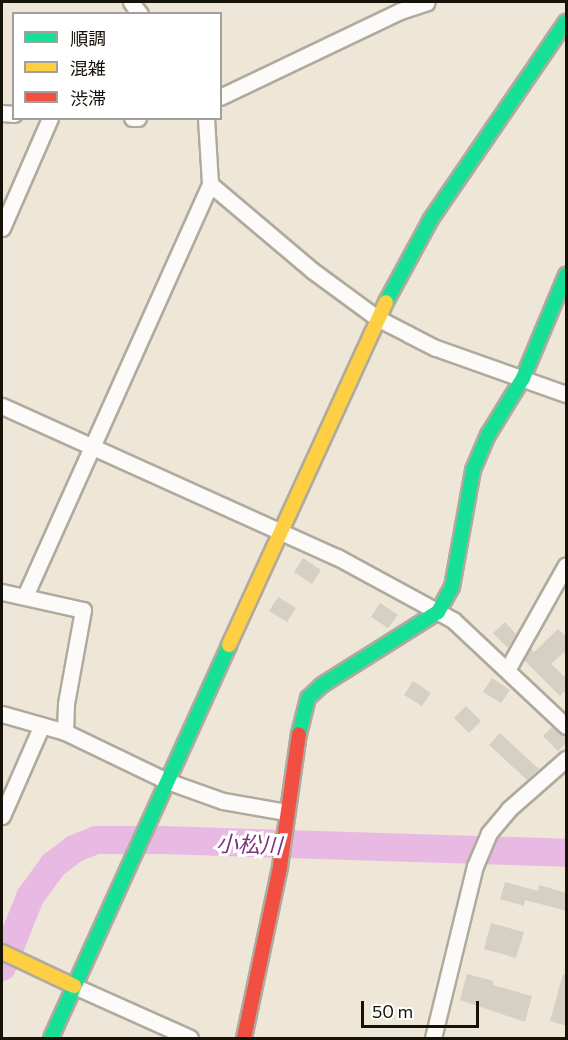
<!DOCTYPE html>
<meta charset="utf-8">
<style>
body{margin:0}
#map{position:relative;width:568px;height:1040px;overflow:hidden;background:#eee7d7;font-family:Commissioner,"Noto Sans JP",sans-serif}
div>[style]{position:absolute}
.river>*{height:28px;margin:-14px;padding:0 14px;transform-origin:14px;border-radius:14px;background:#e8b9e2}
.building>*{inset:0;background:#d6d0c4}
.roads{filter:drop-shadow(2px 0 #b0aa9e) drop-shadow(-2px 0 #b0aa9e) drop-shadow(0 2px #b0aa9e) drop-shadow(0 -2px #b0aa9e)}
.street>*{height:15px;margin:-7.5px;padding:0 7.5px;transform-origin:7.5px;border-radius:7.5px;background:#fcfbf9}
.fast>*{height:14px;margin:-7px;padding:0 7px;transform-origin:7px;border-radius:7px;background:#16e098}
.slow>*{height:14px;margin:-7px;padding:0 7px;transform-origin:7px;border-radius:7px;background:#ffcf43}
.jam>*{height:14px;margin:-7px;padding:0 7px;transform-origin:7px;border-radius:7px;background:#f24e42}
span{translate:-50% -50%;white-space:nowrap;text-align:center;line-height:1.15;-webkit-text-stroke:6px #fff;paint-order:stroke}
.water-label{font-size:22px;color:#7c327e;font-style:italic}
.frame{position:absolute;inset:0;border:3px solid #171208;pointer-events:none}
.legend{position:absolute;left:12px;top:12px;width:210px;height:108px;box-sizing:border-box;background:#fff;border:2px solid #a2a09c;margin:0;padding:8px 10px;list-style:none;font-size:18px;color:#171208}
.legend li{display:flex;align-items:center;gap:12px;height:30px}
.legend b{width:30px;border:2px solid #a2a09c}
.scale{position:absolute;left:361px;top:1001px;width:118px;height:27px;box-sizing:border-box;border:3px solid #171208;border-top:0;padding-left:8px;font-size:18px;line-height:21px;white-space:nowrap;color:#171208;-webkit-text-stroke:4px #fff;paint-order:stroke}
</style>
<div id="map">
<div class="river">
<i style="left:2px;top:967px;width:75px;rotate:-68.2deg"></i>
<i style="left:30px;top:897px;width:39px;rotate:-54deg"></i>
<i style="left:53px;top:865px;width:26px;rotate:-37deg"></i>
<i style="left:74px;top:849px;width:24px;rotate:-22deg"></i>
<i style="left:96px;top:840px;width:66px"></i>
<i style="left:162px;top:840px;width:404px;rotate:1.8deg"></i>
</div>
<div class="building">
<i style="clip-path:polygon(303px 558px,321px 570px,312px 584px,294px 572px)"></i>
<i style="clip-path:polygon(278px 597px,296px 608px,287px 622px,269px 611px)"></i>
<i style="clip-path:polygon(380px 603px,398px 615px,388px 628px,371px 617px)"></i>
<i style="clip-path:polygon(505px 622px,516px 634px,508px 648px,493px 633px)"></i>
<i style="clip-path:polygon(558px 629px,567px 637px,567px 650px,551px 664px,567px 679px,567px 689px,560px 696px,524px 660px,530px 648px,534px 652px)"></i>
<i style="clip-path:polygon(492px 678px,510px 690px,501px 703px,483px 692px)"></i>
<i style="clip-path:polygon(413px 681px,431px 693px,422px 706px,404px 695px)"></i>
<i style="clip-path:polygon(466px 706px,481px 721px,469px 733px,454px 718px)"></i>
<i style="clip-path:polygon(552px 727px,567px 736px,567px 742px,558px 751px,543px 736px)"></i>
<i style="clip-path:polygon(500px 733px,539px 769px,527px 780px,489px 745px)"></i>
<i style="clip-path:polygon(505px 882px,538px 891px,539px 885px,567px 893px,567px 911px,525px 900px,524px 906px,500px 899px)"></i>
<i style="clip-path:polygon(491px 923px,524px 932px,516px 958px,484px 949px)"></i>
<i style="clip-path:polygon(467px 974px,494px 981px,493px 985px,532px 996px,525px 1022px,460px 1000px)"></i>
<i style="clip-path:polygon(563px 974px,567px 975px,567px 1026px,550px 1021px)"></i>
</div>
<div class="roads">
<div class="street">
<i style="left:131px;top:2px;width:15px;rotate:53deg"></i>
<i style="left:220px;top:97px;width:199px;rotate:-25.5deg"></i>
<i style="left:400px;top:11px;width:28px;rotate:-18deg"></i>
<i style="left:2px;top:113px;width:12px;rotate:5deg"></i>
<i style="left:132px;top:118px;width:6px"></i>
<i style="left:206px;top:118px;width:66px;rotate:86.5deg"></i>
<i style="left:210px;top:184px;width:135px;rotate:40.2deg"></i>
<i style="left:313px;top:271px;width:79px;rotate:36.3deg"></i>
<i style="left:377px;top:318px;width:35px;rotate:27deg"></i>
<i style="left:408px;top:334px;width:31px;rotate:27deg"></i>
<i style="left:436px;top:348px;width:138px;rotate:19.5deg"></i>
<i style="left:2px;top:228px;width:120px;rotate:-66.4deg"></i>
<i style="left:2px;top:406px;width:367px;rotate:24.3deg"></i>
<i style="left:337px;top:557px;width:132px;rotate:28.5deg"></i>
<i style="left:453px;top:620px;width:155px;rotate:43.2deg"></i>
<i style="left:2px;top:592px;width:83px;rotate:12.5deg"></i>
<i style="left:83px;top:610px;width:96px;rotate:100.3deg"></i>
<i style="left:66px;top:704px;width:28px;rotate:92deg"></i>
<i style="left:25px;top:596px;width:452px;rotate:-65.8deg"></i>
<i style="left:507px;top:670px;width:120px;rotate:-60.7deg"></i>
<i style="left:2px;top:714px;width:66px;rotate:15.9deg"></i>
<i style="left:65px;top:732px;width:113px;rotate:25.7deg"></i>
<i style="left:167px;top:781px;width:59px;rotate:19.7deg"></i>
<i style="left:223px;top:801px;width:64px;rotate:9.9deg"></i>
<i style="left:2px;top:816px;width:99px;rotate:-66.3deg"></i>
<i style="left:74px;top:986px;width:127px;rotate:24.1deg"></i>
<i style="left:433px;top:1038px;width:177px;rotate:-76.3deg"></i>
<i style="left:475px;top:866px;width:36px;rotate:-67deg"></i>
<i style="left:489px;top:833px;width:31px;rotate:-50deg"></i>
<i style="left:509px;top:809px;width:76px;rotate:-41.3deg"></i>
</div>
<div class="fast">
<i style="left:386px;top:302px;width:94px;rotate:-61.5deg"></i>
<i style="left:431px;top:219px;width:239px;rotate:-55.6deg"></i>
<i style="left:299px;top:734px;width:37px;rotate:-76deg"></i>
<i style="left:308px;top:698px;width:19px;rotate:-43deg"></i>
<i style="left:322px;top:685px;width:137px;rotate:-32.2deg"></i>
<i style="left:438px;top:612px;width:29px;rotate:-61deg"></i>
<i style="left:452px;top:587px;width:119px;rotate:-79.8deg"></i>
<i style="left:473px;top:470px;width:38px;rotate:-67deg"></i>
<i style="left:488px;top:435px;width:67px;rotate:-58.4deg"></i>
<i style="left:523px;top:378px;width:112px;rotate:-67.3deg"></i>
<i style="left:51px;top:1038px;width:431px;rotate:-65.6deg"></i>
</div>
<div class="slow">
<i style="left:229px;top:645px;width:377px;rotate:-65.4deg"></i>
<i style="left:2px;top:952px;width:80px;rotate:25.3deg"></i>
</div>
<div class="jam">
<i style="left:244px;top:1038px;width:175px;rotate:-78.1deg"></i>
<i style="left:280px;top:867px;width:134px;rotate:-81.9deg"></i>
</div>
</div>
<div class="water-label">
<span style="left:249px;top:844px;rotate:2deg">小松川</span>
</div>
<div class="frame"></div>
<ul class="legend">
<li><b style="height:8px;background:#16e098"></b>順調</li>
<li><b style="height:8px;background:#ffcf43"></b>混雑</li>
<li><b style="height:8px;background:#f24e42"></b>渋滞</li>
</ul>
<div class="scale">50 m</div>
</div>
